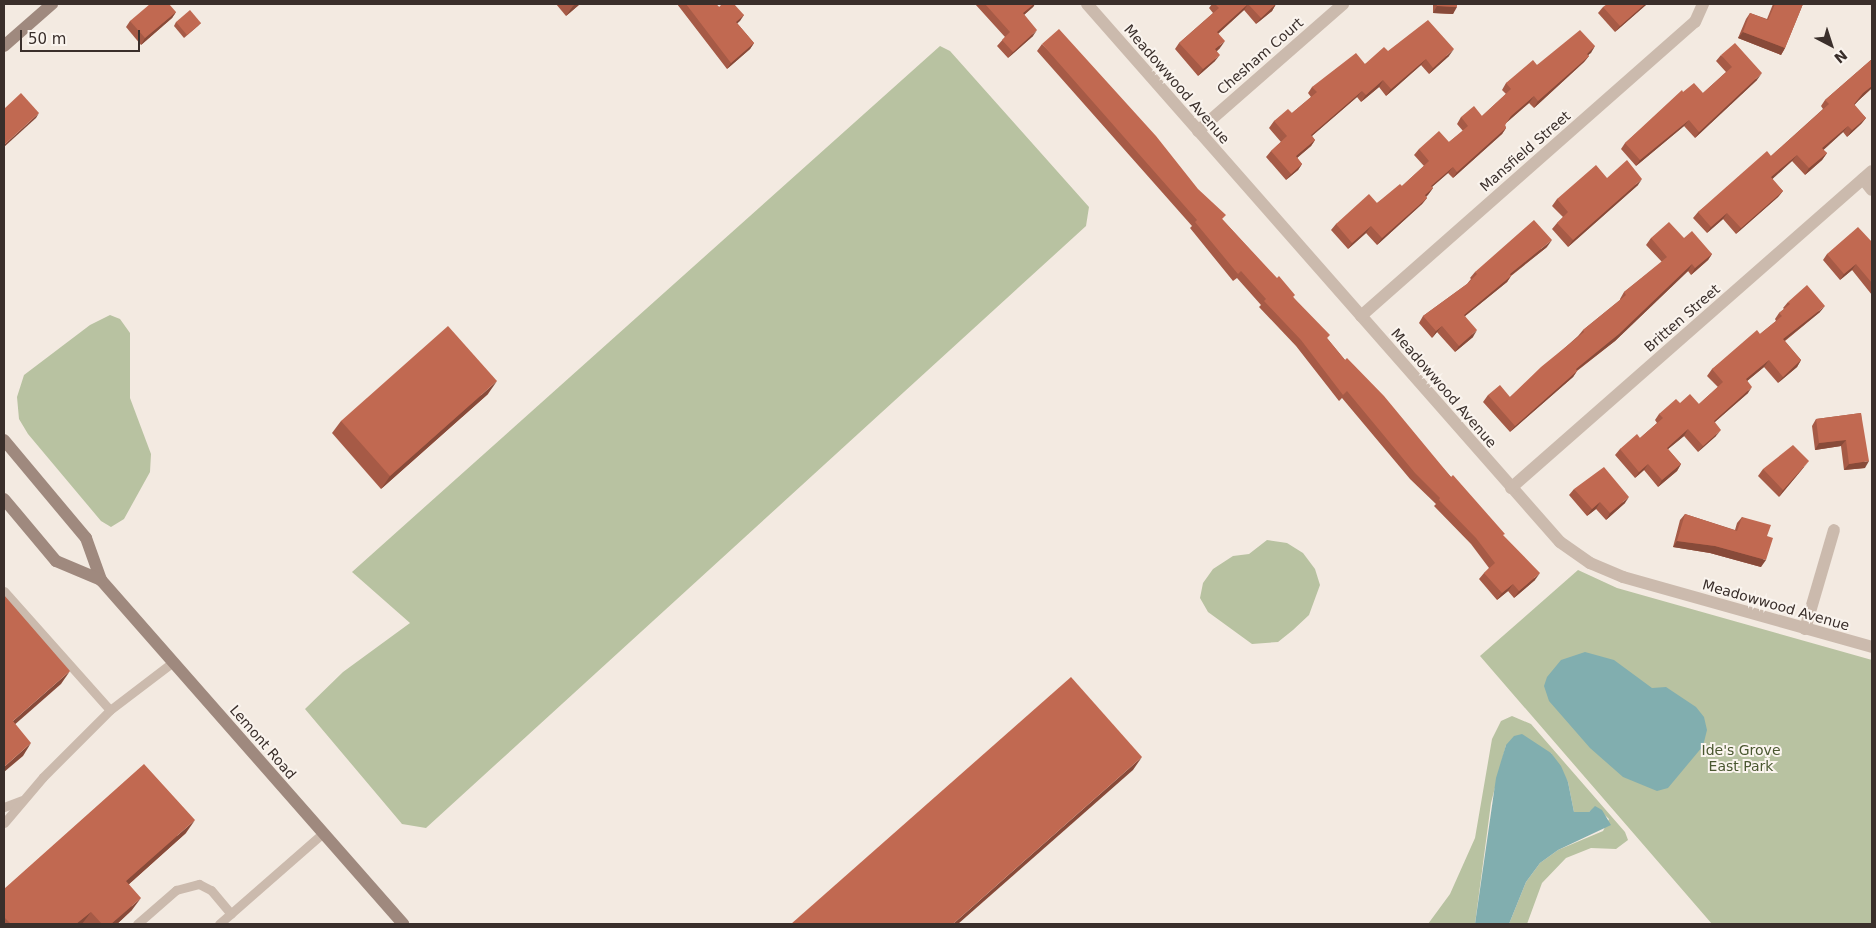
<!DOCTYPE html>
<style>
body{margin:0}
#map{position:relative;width:1876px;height:928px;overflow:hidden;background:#f3eae1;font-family:"DejaVu Sans",sans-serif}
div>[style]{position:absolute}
.green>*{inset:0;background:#b8c2a1}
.water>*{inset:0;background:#81aeaf}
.lane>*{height:9px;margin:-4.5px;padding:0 4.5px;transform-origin:4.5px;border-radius:4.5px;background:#cbbaad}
.street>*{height:12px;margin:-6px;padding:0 6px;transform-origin:6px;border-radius:6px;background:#cbbaad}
.secondary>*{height:12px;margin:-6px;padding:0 6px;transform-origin:6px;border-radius:6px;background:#9f897e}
.wall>*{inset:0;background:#a65a46}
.shaded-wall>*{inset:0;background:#874a39}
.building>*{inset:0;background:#c16951}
span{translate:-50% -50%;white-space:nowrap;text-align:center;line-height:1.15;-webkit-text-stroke:4px #faf4ee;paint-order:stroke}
.street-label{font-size:14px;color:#3a2f2b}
.park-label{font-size:14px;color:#4a5730}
.frame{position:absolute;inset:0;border:5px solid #3a2f2b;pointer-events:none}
.north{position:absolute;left:1806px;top:20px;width:50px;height:50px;-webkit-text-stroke:4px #faf4ee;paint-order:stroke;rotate:140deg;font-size:14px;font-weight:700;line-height:20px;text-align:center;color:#3a2f2b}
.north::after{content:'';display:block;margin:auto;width:18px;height:22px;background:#3a2f2b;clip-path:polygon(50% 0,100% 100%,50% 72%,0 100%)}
.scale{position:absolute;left:20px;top:30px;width:120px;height:22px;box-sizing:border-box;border:2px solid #3a2f2b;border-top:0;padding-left:6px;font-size:15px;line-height:18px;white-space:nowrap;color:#3a2f2b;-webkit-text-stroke:4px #faf4ee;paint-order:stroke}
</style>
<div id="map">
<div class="green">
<i style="clip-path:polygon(940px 46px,950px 51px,1089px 207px,1086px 226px,426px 828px,402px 824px,305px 709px,343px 672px,410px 623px,352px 572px)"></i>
<i style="clip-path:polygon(110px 315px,120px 319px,130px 333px,130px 398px,151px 454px,150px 472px,124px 519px,111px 527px,101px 521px,28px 434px,19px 419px,17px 397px,24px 375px,90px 325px)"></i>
<i style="clip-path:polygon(1267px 540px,1287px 543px,1303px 553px,1315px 569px,1320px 585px,1309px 615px,1293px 630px,1278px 642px,1252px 644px,1208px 612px,1200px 598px,1203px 583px,1213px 569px,1233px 556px,1249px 554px)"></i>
<i style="clip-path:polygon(1578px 570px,1617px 588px,1872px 660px,1872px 924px,1712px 924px,1480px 656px)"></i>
<i style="clip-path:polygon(1512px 716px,1531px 724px,1625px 832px,1628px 840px,1616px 849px,1591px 848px,1566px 858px,1542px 883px,1527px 924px,1509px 924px,1526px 882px,1540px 863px,1558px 850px,1603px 831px,1609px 819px,1596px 807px,1589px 812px,1574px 812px,1568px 782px,1551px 753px,1506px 745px,1491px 803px,1475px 924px,1428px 924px,1450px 894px,1475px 838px,1492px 739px,1501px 721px)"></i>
</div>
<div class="water">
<i style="clip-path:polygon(1585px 652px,1614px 660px,1652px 688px,1666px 687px,1696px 707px,1704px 717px,1707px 730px,1703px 746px,1668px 788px,1657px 791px,1623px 777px,1590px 748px,1549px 701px,1544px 686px,1547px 677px,1561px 660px)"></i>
<i style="clip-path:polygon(1522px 734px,1551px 753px,1561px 766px,1568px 782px,1574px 812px,1589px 812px,1595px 806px,1602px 810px,1611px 825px,1558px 850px,1540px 863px,1526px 882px,1509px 924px,1475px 924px,1496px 778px,1506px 745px,1514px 736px)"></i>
</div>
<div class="lane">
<i style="left:4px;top:591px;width:159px;rotate:48.3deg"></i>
<i style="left:4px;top:807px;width:19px;rotate:-21deg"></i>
<i style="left:4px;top:823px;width:60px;rotate:-49.7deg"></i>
<i style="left:43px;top:777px;width:95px;rotate:-45deg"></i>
<i style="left:110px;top:710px;width:79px;rotate:-37.3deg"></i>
<i style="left:137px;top:924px;width:52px;rotate:-41.1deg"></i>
<i style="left:176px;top:890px;width:24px;rotate:-15deg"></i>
<i style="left:199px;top:884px;width:13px;rotate:27deg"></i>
<i style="left:211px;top:890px;width:31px;rotate:50deg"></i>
<i style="left:219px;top:924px;width:138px;rotate:-41.2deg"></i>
</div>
<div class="street">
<i style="left:1087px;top:4px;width:716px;rotate:48.68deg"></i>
<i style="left:1560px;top:542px;width:37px;rotate:35deg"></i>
<i style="left:1590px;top:563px;width:36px;rotate:23deg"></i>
<i style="left:1623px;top:577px;width:259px;rotate:15.7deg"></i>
<i style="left:1198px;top:131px;width:193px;rotate:-41.2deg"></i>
<i style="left:1863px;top:179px;width:14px;rotate:51deg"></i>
<i style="left:1361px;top:316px;width:445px;rotate:-41.4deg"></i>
<i style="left:1695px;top:22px;width:20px;rotate:-66deg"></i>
<i style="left:1511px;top:488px;width:480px;rotate:-41.3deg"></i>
<i style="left:1805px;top:629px;width:103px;rotate:-73.7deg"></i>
</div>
<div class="secondary">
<i style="left:4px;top:46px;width:64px;rotate:-41.2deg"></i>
<i style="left:4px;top:440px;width:128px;rotate:50.1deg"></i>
<i style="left:86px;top:538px;width:45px;rotate:70.3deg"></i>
<i style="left:101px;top:580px;width:458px;rotate:48.7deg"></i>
<i style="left:4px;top:499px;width:81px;rotate:50deg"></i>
<i style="left:56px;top:561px;width:49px;rotate:22.9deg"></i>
</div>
<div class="wall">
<i style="clip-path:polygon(556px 4px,580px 4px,566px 16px)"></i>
<i style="clip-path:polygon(677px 4px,716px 4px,719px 7px,744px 15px,737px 23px,754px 43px,750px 49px,727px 69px)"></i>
<i style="clip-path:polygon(975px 4px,1035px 4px,1033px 7px,1024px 15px,1033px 36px,1008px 58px,997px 46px,1005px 37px)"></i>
<i style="clip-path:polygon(1212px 4px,1276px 4px,1272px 11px,1256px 24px,1244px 10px,1218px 34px,1220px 48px,1217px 51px,1215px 61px,1198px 76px,1175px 49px,1179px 43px,1213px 13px,1209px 8px)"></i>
<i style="clip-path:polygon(1433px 4px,1457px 4px,1453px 14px,1433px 13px)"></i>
<i style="clip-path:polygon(1647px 4px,1615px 32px,1598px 13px,1603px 7px)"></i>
<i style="clip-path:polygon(1773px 4px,1803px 4px,1785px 48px,1781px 55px,1738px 38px,1746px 19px,1750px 13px,1767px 19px)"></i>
<i style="clip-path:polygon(176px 12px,172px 18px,141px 45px,126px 27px,130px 21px)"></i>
<i style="clip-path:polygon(176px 22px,201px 23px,198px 26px,184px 38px,174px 26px)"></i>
<i style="clip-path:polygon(1042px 44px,1223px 220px,1293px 297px,1345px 360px,1451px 477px,1503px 536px,1535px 580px,1514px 598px,1508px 591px,1497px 600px,1479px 579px,1484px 573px,1489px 568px,1471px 544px,1434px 506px,1436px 504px,1410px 479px,1342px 398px,1339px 401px,1296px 346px,1259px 307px,1261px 305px,1237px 278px,1233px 281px,1190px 228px,1192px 226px,1037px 51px)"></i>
<i style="clip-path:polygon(1595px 46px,1588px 55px,1589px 56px,1584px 62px,1534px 108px,1529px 103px,1506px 123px,1505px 125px,1506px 128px,1502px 134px,1453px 178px,1448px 173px,1432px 187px,1433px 188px,1426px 197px,1427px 198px,1422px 204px,1377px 245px,1366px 233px,1348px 249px,1331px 230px,1336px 224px,1377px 203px,1402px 186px,1424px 166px,1414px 155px,1419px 149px,1449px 142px,1463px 131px,1457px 124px,1461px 117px,1482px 116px,1506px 94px,1502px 90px,1506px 83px,1537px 65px)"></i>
<i style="clip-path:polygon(1388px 51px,1449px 56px,1429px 74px,1421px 65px,1386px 96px,1379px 87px,1361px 102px,1357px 97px,1312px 136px,1315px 140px,1311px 146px,1297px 158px,1302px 164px,1298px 170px,1286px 180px,1266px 157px,1271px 151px,1281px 142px,1269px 128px,1274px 121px,1292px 113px,1311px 97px,1308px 93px,1312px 87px,1365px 64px)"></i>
<i style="clip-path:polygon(1721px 55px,1757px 80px,1695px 138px,1684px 126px,1636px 166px,1621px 149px,1625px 143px,1683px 92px,1703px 93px,1726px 72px,1716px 61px)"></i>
<i style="clip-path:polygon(1872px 59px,1872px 88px,1859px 100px,1854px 105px,1866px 118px,1861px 124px,1847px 137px,1843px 132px,1823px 150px,1827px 153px,1822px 160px,1805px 175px,1792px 161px,1772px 179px,1783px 191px,1778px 197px,1736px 234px,1723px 219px,1707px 233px,1693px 218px,1698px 212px,1771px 156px,1823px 109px,1821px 106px,1825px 100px)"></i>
<i style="clip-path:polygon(1607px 178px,1638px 185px,1568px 247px,1552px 229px,1557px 223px,1563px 217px,1552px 206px,1557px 199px)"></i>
<i style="clip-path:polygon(1651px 238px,1684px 238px,1712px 254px,1708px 260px,1691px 275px,1688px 271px,1615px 341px,1577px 371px,1573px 377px,1510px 432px,1483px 402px,1488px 395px,1510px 397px,1578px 336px,1583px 330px,1620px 300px,1620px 299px,1624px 292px,1662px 262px,1646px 245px)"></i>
<i style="clip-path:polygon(1872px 242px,1872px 295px,1852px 270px,1840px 280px,1823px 260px,1827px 254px)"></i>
<i style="clip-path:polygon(1547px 247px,1511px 276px,1507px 282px,1465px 316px,1473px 337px,1455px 352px,1437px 332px,1432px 338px,1419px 323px,1423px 316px,1467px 284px,1471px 279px,1470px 278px,1475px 272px)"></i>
<i style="clip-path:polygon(1788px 302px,1820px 312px,1785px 341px,1801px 360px,1797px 367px,1778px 383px,1764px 367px,1747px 381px,1748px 393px,1715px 422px,1716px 436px,1698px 452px,1684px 436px,1668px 449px,1681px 464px,1677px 471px,1658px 487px,1644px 470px,1635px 478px,1615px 455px,1620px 449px,1640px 438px,1657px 423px,1655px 420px,1659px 414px,1680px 403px,1699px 404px,1718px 387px,1707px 376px,1712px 369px,1760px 334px,1776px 321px,1775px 319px,1779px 313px,1784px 309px,1783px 308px)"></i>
<i style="clip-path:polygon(488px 394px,381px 489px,332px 433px,341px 421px)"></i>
<i style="clip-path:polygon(1861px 413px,1865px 468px,1844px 470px,1841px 446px,1815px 450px,1812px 426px,1816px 419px)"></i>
<i style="clip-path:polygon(1804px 467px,1779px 497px,1758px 476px,1763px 469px)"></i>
<i style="clip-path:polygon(1574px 489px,1625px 503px,1606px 520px,1596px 509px,1587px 516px,1569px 495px)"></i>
<i style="clip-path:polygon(1685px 514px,1735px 530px,1737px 523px,1742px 517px,1767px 536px,1761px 567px,1710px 553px,1673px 547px,1680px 520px)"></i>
<i style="clip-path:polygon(186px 833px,129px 884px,132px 910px,117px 924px,4px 924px,4px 889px)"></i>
</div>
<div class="shaded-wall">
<i style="clip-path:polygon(576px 4px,580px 4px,566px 16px,573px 6px)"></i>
<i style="clip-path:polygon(1034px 4px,1035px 4px,1033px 7px,1018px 20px,1023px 13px)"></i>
<i style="clip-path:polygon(1248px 4px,1244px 10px,1212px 39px,1217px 32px)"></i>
<i style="clip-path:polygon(1276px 4px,1272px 11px,1256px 24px,1261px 18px)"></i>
<i style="clip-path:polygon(1645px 4px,1647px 4px,1615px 32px,1620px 26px)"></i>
<i style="clip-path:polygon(1437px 6px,1457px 7px,1453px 14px,1433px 13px)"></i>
<i style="clip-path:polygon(176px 12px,172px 18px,141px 45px,145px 38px)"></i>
<i style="clip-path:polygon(744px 15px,740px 21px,732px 28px,736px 22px)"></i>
<i style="clip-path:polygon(1037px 30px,1033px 36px,1008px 58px,1013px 52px)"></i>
<i style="clip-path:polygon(1743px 32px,1785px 48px,1781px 55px,1738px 38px)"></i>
<i style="clip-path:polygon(1225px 41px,1220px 48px,1211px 56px,1215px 49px)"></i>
<i style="clip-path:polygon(754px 43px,750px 49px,727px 69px,731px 63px)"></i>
<i style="clip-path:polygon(1595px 46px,1591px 53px,1582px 60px,1587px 54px)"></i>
<i style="clip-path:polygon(1454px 49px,1449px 56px,1429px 74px,1433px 68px)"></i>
<i style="clip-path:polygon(1220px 55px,1215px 61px,1198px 76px,1203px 69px)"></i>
<i style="clip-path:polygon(1589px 56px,1584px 62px,1534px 108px,1538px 101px)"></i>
<i style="clip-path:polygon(1426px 59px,1421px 65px,1386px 96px,1391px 89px)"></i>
<i style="clip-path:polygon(1762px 73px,1757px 80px,1695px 138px,1699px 132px)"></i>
<i style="clip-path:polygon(1383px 80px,1379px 87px,1361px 102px,1366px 95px)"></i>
<i style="clip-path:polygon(1872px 86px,1872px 88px,1859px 100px,1849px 111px,1863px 93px)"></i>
<i style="clip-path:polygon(1362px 91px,1357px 97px,1306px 141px,1311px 135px)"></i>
<i style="clip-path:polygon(1534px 96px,1529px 103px,1506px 123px,1511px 116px)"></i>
<i style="clip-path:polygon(39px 113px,36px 118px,4px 147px,4px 145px)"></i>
<i style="clip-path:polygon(1866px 118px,1861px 124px,1847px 137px,1852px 130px)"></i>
<i style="clip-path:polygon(1689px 120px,1684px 126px,1636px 166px,1640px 160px)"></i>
<i style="clip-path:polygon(1848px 126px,1843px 132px,1818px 155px,1822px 148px)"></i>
<i style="clip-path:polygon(1506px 128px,1502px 134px,1453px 178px,1457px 172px)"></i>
<i style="clip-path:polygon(1315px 140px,1311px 146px,1291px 163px,1296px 156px)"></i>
<i style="clip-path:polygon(1827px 153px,1822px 160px,1805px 175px,1809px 168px)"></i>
<i style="clip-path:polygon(1797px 155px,1792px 161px,1767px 184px,1771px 177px)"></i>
<i style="clip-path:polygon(1302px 164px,1298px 170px,1286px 180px,1291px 174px)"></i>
<i style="clip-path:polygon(1453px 167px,1448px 173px,1426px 192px,1431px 186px)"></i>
<i style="clip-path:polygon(1642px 179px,1638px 185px,1568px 247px,1573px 240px)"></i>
<i style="clip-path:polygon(1433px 188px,1428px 195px,1420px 202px,1425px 195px)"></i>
<i style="clip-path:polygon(1783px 191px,1778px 197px,1736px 234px,1741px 228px)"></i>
<i style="clip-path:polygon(1427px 198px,1422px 204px,1377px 245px,1382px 238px)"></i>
<i style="clip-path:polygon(1727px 213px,1723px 219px,1707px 233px,1711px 227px)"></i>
<i style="clip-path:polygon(1371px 226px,1366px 233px,1348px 249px,1352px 243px)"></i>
<i style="clip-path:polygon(1552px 240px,1547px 247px,1505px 280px,1510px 274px)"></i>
<i style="clip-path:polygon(1712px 254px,1708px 260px,1691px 275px,1695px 268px)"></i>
<i style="clip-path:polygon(1692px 264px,1688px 271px,1615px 341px,1571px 375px,1576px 369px)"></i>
<i style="clip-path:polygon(1856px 264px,1852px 270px,1840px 280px,1844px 274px)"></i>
<i style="clip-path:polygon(1511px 276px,1507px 282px,1459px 321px,1464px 315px)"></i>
<i style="clip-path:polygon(1825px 306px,1820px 312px,1779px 345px,1783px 339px)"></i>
<i style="clip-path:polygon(1442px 326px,1432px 338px,1436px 331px)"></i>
<i style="clip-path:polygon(1477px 330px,1473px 337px,1455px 352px,1459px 346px)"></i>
<i style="clip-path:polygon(1769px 360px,1764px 367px,1741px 386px,1746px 379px)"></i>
<i style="clip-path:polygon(1801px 360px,1797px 367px,1778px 383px,1783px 377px)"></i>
<i style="clip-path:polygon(1577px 371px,1573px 377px,1510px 432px,1515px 426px)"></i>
<i style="clip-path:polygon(497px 381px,488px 394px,381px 489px,390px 476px)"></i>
<i style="clip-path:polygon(1752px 387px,1748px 393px,1709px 427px,1714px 421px)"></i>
<i style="clip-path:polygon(1688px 429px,1684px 436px,1662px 454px,1667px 448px)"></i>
<i style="clip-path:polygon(1721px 430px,1716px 436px,1698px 452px,1703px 446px)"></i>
<i style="clip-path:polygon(1846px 440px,1841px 446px,1815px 450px,1819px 443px)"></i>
<i style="clip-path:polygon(1809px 461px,1779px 497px,1783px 490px)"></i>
<i style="clip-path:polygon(1869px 461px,1865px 468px,1844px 470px,1849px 464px)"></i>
<i style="clip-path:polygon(1648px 464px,1644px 470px,1635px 478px,1639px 472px)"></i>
<i style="clip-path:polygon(1681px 464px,1677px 471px,1658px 487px,1662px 480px)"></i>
<i style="clip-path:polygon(1629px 497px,1625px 503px,1606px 520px,1610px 513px)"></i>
<i style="clip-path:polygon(1600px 502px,1596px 509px,1587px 516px,1592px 509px)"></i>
<i style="clip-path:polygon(1677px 541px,1715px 546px,1766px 560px,1761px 567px,1710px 553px,1673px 547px)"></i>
<i style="clip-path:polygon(1540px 573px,1535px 580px,1514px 598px,1519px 591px)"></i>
<i style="clip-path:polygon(1513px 584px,1508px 591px,1497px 600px,1502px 593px)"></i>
<i style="clip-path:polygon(70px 671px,61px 684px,4px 734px,13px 721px)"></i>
<i style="clip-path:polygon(31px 743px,23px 756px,4px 772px,4px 767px)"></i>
<i style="clip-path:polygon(1142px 757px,1133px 770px,958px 924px,953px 924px)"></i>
<i style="clip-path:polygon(195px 820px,186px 833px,118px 894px,126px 881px)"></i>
<i style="clip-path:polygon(141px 898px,132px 910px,117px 924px,111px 924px)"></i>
<i style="clip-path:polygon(91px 912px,82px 924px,76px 924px)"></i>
</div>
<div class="building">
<i style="clip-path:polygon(150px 4px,169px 4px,176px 12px,145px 38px,130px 21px)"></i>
<i style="clip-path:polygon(686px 4px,716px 4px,719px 7px,722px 4px,734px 4px,744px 15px,736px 22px,754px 43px,731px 63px)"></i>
<i style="clip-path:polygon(985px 4px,1034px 4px,1023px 13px,1037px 30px,1013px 52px,1002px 40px,1010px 32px)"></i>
<i style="clip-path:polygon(1215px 4px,1276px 4px,1261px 18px,1248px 4px,1217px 32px,1225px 41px,1215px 49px,1220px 55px,1203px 69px,1179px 43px,1219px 8px)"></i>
<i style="clip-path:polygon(1437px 4px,1457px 4px,1457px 7px,1437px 6px)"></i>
<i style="clip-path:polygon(1607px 4px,1645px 4px,1620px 26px,1603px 7px)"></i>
<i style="clip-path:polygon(1775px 4px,1803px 4px,1785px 48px,1743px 32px,1750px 13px,1768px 20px)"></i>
<i style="clip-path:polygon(190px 10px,201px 23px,187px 35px,176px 22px)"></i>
<i style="clip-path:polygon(1428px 20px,1454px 49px,1433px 68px,1426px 59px,1391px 89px,1383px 80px,1366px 95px,1362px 91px,1311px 135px,1315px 140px,1296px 156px,1302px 164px,1291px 174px,1271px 151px,1287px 136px,1274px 121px,1288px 109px,1292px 113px,1317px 92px,1312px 87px,1356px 53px,1365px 64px,1384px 47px,1388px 51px)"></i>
<i style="clip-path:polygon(1059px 29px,1156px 136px,1198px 189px,1226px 215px,1222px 219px,1277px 278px,1279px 276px,1295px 295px,1293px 297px,1330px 335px,1327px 338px,1345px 360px,1347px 358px,1384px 396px,1451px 477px,1453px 475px,1505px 534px,1503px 535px,1540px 573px,1519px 591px,1513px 584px,1502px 593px,1484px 573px,1495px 563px,1476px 538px,1439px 500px,1440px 498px,1415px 473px,1347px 391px,1343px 395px,1301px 340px,1264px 301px,1266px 299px,1241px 271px,1238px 274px,1195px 222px,1197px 220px,1042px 44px)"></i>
<i style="clip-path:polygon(1580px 30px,1595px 46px,1587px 54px,1589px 56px,1538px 101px,1534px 96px,1511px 116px,1505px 125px,1506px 128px,1457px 172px,1453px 167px,1431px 186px,1433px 188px,1425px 195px,1427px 198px,1382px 238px,1371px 226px,1352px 243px,1336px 224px,1369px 194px,1377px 203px,1400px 184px,1402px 186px,1429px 161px,1419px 149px,1439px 131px,1449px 142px,1468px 126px,1461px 117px,1474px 106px,1482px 116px,1511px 89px,1506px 83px,1533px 60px,1537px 65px)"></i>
<i style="clip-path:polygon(1735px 43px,1762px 73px,1699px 132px,1689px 120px,1640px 160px,1625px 143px,1682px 90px,1683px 92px,1694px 83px,1703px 93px,1732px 67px,1721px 55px)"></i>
<i style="clip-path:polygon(1872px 59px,1872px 86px,1863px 93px,1854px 104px,1866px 118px,1852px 130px,1848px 126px,1822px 148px,1827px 153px,1809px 168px,1797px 155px,1771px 177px,1783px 191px,1741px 228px,1727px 213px,1711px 227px,1698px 212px,1767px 151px,1771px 156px,1829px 104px,1825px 100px)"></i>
<i style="clip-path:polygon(21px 93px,39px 113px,4px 145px,4px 109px)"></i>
<i style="clip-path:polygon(1627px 160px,1642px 179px,1573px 240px,1557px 223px,1568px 212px,1557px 199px,1596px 165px,1607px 178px)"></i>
<i style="clip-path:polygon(1534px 220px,1552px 240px,1510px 274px,1511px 276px,1464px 315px,1477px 330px,1459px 346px,1442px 326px,1436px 331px,1423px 316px,1467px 284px,1477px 274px,1475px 272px)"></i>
<i style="clip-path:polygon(1669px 222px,1684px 238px,1692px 231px,1712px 254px,1695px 268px,1692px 264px,1619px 334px,1576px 369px,1577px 371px,1515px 426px,1488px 395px,1500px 385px,1510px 397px,1541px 367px,1584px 332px,1583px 330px,1626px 295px,1624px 292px,1667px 257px,1651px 238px)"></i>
<i style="clip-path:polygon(1858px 227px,1872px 242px,1872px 283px,1856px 264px,1844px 274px,1827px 254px)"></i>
<i style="clip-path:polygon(1807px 285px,1825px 306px,1783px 339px,1801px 360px,1783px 377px,1769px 360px,1746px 379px,1752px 387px,1714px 421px,1721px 430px,1703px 446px,1688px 429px,1667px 448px,1681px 464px,1662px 480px,1648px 464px,1639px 472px,1620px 449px,1637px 434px,1640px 438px,1663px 418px,1659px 414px,1676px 399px,1680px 403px,1690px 394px,1699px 404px,1723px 382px,1712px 369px,1757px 330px,1760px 334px,1782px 316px,1779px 313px,1790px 304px,1788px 302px)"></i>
<i style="clip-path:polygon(448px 326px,497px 381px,390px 476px,341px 421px)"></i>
<i style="clip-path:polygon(1861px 413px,1869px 461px,1849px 464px,1846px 440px,1819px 443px,1816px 419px)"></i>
<i style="clip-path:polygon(1793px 445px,1809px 461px,1783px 490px,1763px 469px)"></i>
<i style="clip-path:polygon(1604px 467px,1629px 497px,1610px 513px,1600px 502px,1592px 509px,1574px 489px)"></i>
<i style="clip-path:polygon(1685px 514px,1737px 531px,1742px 517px,1771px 525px,1767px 536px,1773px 538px,1766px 560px,1715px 546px,1677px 541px)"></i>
<i style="clip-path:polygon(4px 595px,70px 671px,13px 721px,31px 743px,4px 767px)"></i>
<i style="clip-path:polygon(1071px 677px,1142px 757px,953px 924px,791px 924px)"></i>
<i style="clip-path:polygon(144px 764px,195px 820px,126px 881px,141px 898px,111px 924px,102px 924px,91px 912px,76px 924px,11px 924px,4px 917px,4px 889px)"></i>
</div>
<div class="street-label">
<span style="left:1260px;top:56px;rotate:-41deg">Chesham Court</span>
<span style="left:1177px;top:84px;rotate:49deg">Meadowwood Avenue</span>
<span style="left:1525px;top:151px;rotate:-41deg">Mansfield Street</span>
<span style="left:1682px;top:318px;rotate:-41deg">Britten Street</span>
<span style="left:1444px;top:388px;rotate:49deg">Meadowwood Avenue</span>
<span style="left:1776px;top:605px;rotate:16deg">Meadowwood Avenue</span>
<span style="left:263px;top:742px;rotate:49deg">Lemont Road</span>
</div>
<div class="park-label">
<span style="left:1741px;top:758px">Ide's Grove<br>East Park</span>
</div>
<div class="frame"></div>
<div class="north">N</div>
<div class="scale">50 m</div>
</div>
